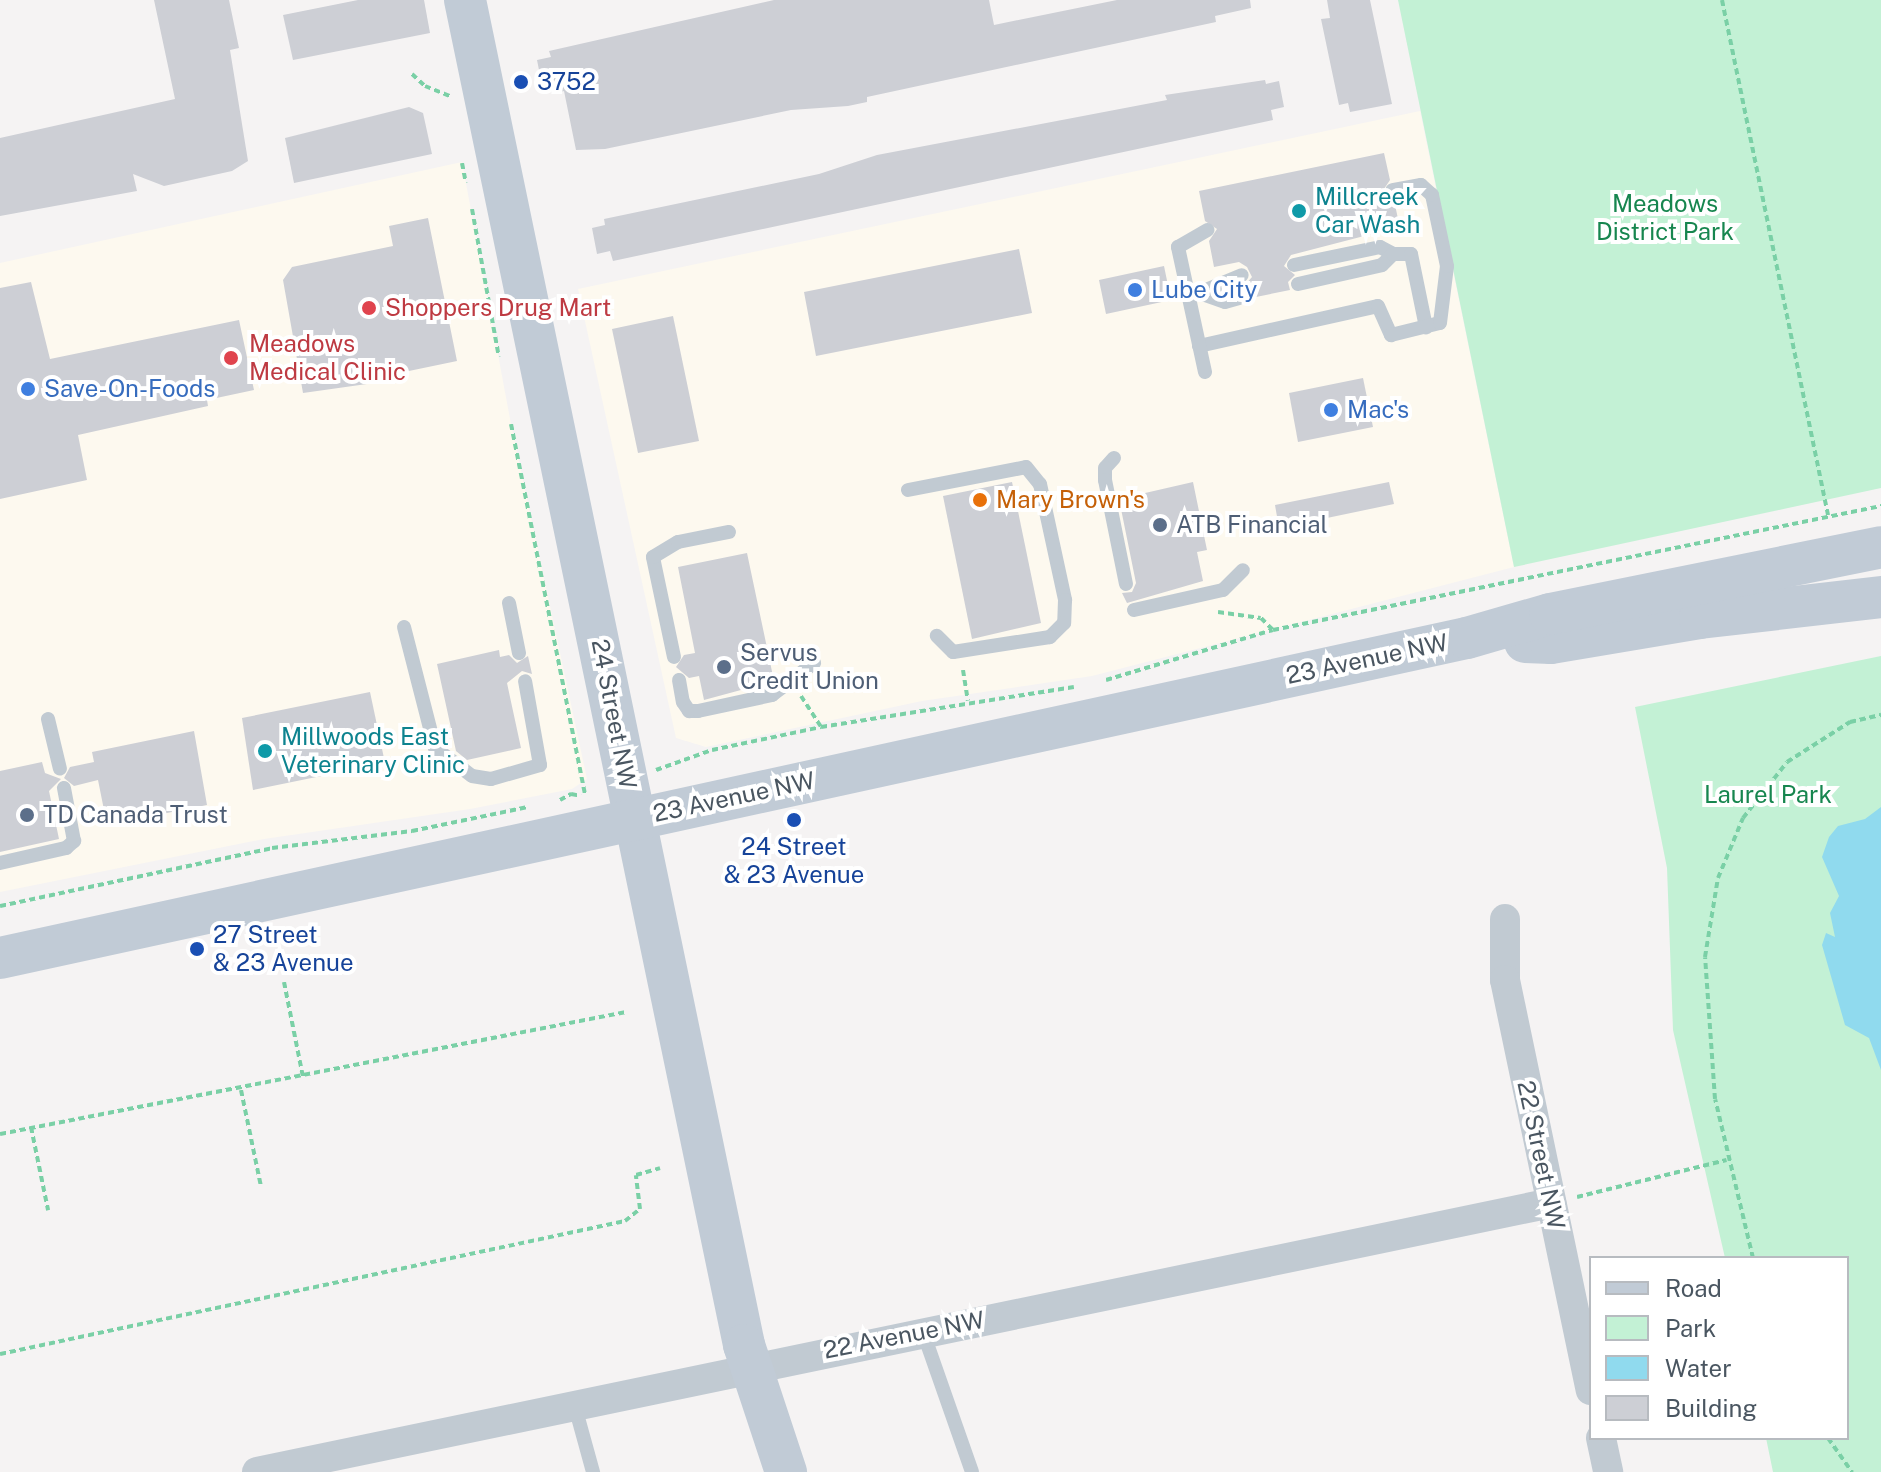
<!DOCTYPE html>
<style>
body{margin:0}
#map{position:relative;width:1881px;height:1472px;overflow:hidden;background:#f5f3f3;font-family:"Public Sans",sans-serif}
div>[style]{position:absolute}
.commercial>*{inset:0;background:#fdf9ef}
.green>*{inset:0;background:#c3f1d5}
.water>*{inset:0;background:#90daee}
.building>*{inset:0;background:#cdcfd5}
.path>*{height:4px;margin-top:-2px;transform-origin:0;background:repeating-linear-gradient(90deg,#7ad0a6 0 6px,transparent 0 10px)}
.lane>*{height:14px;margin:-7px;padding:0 7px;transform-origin:7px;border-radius:7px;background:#c1cad2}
.street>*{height:30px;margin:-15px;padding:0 15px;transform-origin:15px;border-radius:15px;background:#c1cad2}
.secondary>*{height:42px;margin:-21px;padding:0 21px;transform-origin:21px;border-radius:21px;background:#c1cbd6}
.dots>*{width:22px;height:22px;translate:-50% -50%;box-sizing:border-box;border:4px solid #fff;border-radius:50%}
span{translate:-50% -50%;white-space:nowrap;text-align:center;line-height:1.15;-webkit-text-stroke:8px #fff;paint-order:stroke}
.transit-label{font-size:24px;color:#164399}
.left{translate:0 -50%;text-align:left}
.culture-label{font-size:24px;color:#0d838f}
.park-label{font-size:24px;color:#17864f}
.shop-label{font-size:24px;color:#366cbe}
.health-label{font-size:24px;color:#be3a42}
.food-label{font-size:24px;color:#c56008}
.service-label{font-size:24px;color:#4e5e75}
.street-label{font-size:24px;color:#4a5661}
.legend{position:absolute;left:1589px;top:1256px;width:260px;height:184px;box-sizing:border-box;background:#fff;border:2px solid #b7bbc0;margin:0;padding:10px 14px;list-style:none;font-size:24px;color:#4a5661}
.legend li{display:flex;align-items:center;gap:16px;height:40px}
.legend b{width:40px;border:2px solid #b7bbc0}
</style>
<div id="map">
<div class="commercial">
<i style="clip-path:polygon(1420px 111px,1514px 567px,1092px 676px,922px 701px,706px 747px,676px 738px,578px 289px)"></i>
<i style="clip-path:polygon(462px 162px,511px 424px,587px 779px,572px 789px,470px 809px,264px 839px,0 892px,0 263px)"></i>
</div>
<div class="green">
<i style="clip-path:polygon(1398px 0,1881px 0,1881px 488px,1514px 567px)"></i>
<i style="clip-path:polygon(1881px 656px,1881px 1472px,1773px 1472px,1766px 1438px,1847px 1438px,1847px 1258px,1725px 1258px,1673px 1030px,1667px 868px,1635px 707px)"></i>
</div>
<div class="water">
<i style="clip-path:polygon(1881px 807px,1881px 1070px,1869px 1038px,1845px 1025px,1822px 945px,1826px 933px,1835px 937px,1830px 913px,1839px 896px,1822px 857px,1829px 837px,1838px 826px,1865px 819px)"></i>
</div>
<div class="building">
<i style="clip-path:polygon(154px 0,229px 0,239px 48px,230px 50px,248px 161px,232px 171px,164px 186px,133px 174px,137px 191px,0 216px,0 138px,175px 99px)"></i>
<i style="clip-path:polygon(358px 0,424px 0,430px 33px,293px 60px,283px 15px)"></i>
<i style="clip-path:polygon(774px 0,989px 0,994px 25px,1117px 0,1250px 0,1251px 8px,1215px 16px,1216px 22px,867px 97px,867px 102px,848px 106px,791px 110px,605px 149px,576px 150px,564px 91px,558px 93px,556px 83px,542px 85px,537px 60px,551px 57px,549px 51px)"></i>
<i style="clip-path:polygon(1327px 0,1370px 0,1392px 104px,1350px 112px,1348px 103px,1339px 105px,1321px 19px,1330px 18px)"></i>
<i style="clip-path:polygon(1265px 80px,1266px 84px,1279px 81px,1284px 107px,1271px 110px,1273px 120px,613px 261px,610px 251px,597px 254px,592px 228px,605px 225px,604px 219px,819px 174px,877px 155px,1167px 100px,1165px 95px)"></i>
<i style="clip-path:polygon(409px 107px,423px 113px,432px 154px,294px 183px,285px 138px)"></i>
<i style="clip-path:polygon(1384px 153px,1390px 180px,1382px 192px,1394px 200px,1401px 233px,1368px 235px,1291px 255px,1284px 266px,1295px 275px,1288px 282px,1290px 290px,1256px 297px,1252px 288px,1244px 286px,1252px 277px,1247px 267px,1239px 262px,1214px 267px,1209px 241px,1217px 229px,1205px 221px,1199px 191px)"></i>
<i style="clip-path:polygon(428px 218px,457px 361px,380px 377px,381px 382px,303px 393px,283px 280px,292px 267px,393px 246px,389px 226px)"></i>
<i style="clip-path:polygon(1019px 249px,1032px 313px,816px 356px,804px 292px)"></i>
<i style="clip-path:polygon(1164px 266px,1171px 300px,1106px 314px,1099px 280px)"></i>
<i style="clip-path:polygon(31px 282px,50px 359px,239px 320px,254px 390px,207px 400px,208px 406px,78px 435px,87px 480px,0 499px,0 288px)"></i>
<i style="clip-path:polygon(673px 316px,699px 441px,638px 453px,612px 329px)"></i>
<i style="clip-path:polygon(1363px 378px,1373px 427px,1298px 442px,1289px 393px)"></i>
<i style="clip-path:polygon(1012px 482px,1041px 623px,972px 639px,943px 496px)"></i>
<i style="clip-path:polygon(1193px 482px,1207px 550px,1197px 552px,1203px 581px,1127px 603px,1122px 593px,1132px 592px,1136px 583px,1119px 499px)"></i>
<i style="clip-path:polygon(1389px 482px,1394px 504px,1279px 528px,1275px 505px)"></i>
<i style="clip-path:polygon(747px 553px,774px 681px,704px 700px,699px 676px,689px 678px,676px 667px,684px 655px,695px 653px,678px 567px)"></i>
<i style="clip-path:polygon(499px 650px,500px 657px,509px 655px,517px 663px,528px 656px,532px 674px,522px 671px,507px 683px,521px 748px,467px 760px,456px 751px,437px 664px)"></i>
<i style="clip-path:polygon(370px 692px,385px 763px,253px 790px,242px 718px)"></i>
<i style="clip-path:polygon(194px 731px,207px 805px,107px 825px,98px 780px,74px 786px,64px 778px,70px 767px,94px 762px,92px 752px)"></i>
<i style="clip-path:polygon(42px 762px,45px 773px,61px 779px,49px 791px,59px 839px,0 852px,0 771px)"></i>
</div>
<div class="path">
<i style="left:1722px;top:0;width:526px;rotate:78.37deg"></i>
<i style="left:412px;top:74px;width:18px;rotate:43deg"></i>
<i style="left:425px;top:86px;width:27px;rotate:22deg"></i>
<i style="left:462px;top:163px;width:20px;rotate:79deg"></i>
<i style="left:472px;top:209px;width:150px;rotate:79.7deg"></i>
<i style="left:511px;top:424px;width:379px;rotate:78.7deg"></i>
<i style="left:1218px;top:612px;width:43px;rotate:7.9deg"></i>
<i style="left:1261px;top:618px;width:17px;rotate:45deg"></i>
<i style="left:963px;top:670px;width:31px;rotate:81deg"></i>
<i style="left:1106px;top:680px;width:174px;rotate:-16.7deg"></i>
<i style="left:1273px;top:630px;width:621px;rotate:-11.53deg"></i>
<i style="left:801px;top:696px;width:37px;rotate:57deg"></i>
<i style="left:656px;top:770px;width:59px;rotate:-19.7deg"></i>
<i style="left:712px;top:750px;width:111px;rotate:-11.9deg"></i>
<i style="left:821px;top:727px;width:256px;rotate:-9deg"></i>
<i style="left:560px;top:800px;width:13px;rotate:-29deg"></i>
<i style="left:571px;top:794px;width:10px;rotate:11deg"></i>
<i style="left:0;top:906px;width:278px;rotate:-12deg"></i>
<i style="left:272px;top:848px;width:141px;rotate:-6.9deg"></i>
<i style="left:412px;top:831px;width:118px;rotate:-11.7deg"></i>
<i style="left:284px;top:982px;width:97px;rotate:78.7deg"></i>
<i style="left:241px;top:1090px;width:99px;rotate:78.3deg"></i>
<i style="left:31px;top:1127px;width:85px;rotate:78.4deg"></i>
<i style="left:0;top:1134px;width:638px;rotate:-11.03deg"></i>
<i style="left:1577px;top:1197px;width:154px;rotate:-13.9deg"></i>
<i style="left:1753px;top:1258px;width:163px;rotate:-103.4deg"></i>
<i style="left:1715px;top:1099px;width:142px;rotate:-94deg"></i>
<i style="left:1705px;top:957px;width:80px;rotate:-80.7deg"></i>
<i style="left:1718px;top:878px;width:65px;rotate:-67.4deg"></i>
<i style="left:1743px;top:818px;width:71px;rotate:-51.8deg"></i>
<i style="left:1787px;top:762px;width:75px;rotate:-32.4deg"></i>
<i style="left:1850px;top:722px;width:32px;rotate:-13deg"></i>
<i style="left:0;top:1354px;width:639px;rotate:-12.01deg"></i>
<i style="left:625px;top:1221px;width:19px;rotate:-39deg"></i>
<i style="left:640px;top:1209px;width:34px;rotate:-97deg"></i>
<i style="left:636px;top:1175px;width:25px;rotate:-16deg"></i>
<i style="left:1828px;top:1438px;width:42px;rotate:54.8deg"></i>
</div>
<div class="lane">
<i style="left:1294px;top:265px;width:88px;rotate:-11.8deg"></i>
<i style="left:1380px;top:247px;width:15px;rotate:28deg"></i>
<i style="left:1298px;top:284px;width:86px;rotate:-12.7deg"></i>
<i style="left:1382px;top:265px;width:16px;rotate:-45deg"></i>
<i style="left:1393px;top:254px;width:18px"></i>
<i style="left:1411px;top:254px;width:75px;rotate:78.4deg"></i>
<i style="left:1202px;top:294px;width:24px;rotate:19deg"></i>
<i style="left:1225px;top:302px;width:22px;rotate:-16deg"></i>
<i style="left:1189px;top:297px;width:57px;rotate:-22.5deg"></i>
<i style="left:1199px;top:346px;width:183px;rotate:-12.6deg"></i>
<i style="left:1378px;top:306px;width:32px;rotate:66deg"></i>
<i style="left:1391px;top:335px;width:50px;rotate:-13.8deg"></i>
<i style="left:1440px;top:323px;width:57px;rotate:-83deg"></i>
<i style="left:1447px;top:266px;width:73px;rotate:-101.9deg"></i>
<i style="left:1432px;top:195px;width:15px;rotate:-138deg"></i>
<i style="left:1421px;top:185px;width:29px;rotate:170deg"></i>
<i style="left:1205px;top:372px;width:128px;rotate:-102.2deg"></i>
<i style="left:1178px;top:247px;width:34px;rotate:-30deg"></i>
<i style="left:1114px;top:458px;width:13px;rotate:132deg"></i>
<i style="left:1105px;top:468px;width:12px;rotate:90deg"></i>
<i style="left:1105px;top:480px;width:106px;rotate:78.6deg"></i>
<i style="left:908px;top:490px;width:120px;rotate:-11deg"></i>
<i style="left:1026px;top:467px;width:22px;rotate:51deg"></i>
<i style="left:1040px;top:484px;width:119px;rotate:77.8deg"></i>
<i style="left:1065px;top:600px;width:23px;rotate:92deg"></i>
<i style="left:1064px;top:623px;width:20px;rotate:135deg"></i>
<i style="left:1050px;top:637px;width:98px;rotate:171.2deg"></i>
<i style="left:953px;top:652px;width:23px;rotate:-135deg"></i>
<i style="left:509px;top:603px;width:51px;rotate:78.7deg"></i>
<i style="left:1134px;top:610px;width:91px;rotate:-12.7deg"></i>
<i style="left:1223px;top:590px;width:28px;rotate:-45deg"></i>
<i style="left:404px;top:627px;width:125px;rotate:75.6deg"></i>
<i style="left:435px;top:748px;width:46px;rotate:37.1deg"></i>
<i style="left:472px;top:776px;width:19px;rotate:9deg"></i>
<i style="left:491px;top:779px;width:51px;rotate:-15.9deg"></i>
<i style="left:540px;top:765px;width:85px;rotate:-100.1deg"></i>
<i style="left:674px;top:657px;width:102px;rotate:-101.9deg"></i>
<i style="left:653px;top:557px;width:29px;rotate:-31deg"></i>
<i style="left:678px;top:542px;width:52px;rotate:-11.1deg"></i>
<i style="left:679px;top:680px;width:22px;rotate:80deg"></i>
<i style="left:683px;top:702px;width:11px;rotate:56deg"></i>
<i style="left:689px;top:711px;width:9px"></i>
<i style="left:698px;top:711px;width:76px;rotate:-12.2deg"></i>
<i style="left:772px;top:695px;width:53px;rotate:-37.3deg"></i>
<i style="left:48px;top:719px;width:51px;rotate:76.5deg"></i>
<i style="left:0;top:863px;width:68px;rotate:-12.8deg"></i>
<i style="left:66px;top:848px;width:11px;rotate:-41deg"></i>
<i style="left:74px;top:841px;width:54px;rotate:-100.7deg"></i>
<i style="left:923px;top:1332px;width:148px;rotate:70.7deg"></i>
<i style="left:574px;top:1403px;width:72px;rotate:74.6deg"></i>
</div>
<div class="street">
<i style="left:1505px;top:919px;width:61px;rotate:90deg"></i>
<i style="left:1505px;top:980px;width:419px;rotate:78.2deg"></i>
<i style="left:1601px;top:1438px;width:35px;rotate:78deg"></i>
<i style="left:257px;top:1472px;width:1322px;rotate:-11.74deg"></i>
</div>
<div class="secondary">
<i style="left:465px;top:0;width:1374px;rotate:78.28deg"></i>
<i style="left:744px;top:1345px;width:134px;rotate:71.7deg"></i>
<i style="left:1525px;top:642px;width:26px;rotate:2deg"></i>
<i style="left:1551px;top:643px;width:151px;rotate:-9.5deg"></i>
<i style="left:1700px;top:618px;width:182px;rotate:-6.6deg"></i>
<i style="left:0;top:958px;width:1501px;rotate:-12.31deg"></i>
<i style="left:1467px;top:638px;width:86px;rotate:-16.1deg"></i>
<i style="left:1550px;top:614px;width:338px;rotate:-11.4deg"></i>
</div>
<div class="dots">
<i style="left:521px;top:82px;background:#1a4fb4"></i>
<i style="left:1299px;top:211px;background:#0f9aa8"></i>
<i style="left:1135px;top:290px;background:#3f7fe0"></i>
<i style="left:369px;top:308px;background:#e0444e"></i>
<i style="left:231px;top:358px;background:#e0444e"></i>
<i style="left:28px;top:389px;background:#3f7fe0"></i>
<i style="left:1331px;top:410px;background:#3f7fe0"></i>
<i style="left:980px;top:500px;background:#e8710a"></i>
<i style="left:1160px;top:525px;background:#5c6f8a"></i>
<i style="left:724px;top:667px;background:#5c6f8a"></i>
<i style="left:265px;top:751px;background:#0f9aa8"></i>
<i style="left:27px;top:815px;background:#5c6f8a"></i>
<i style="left:794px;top:820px;background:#1a4fb4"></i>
<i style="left:197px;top:949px;background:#1a4fb4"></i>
</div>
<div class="transit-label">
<span class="left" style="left:537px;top:82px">3752</span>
<span style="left:794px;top:861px">24 Street<br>&amp; 23 Avenue</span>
<span class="left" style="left:213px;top:949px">27 Street<br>&amp; 23 Avenue</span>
</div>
<div class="culture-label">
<span class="left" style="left:1315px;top:211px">Millcreek<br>Car Wash</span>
<span class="left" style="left:281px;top:751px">Millwoods East<br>Veterinary Clinic</span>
</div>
<div class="park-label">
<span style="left:1665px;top:218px">Meadows<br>District Park</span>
<span style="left:1768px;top:795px">Laurel Park</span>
</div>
<div class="shop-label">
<span class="left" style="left:1151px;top:290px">Lube City</span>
<span class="left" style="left:44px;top:389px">Save-On-Foods</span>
<span class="left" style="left:1347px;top:410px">Mac's</span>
</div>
<div class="health-label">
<span class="left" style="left:385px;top:308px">Shoppers Drug Mart</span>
<span class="left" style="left:249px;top:358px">Meadows<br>Medical Clinic</span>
</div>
<div class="food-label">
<span class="left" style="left:996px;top:500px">Mary Brown's</span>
</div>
<div class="service-label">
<span class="left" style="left:1176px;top:525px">ATB Financial</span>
<span class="left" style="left:740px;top:667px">Servus<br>Credit Union</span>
<span class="left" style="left:43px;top:815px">TD Canada Trust</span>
</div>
<div class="street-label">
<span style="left:1367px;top:659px;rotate:-12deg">23 Avenue NW</span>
<span style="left:614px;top:714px;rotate:79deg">24 Street NW</span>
<span style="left:734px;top:797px;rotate:-12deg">23 Avenue NW</span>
<span style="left:1541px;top:1155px;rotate:78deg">22 Street NW</span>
<span style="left:904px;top:1335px;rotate:-11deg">22 Avenue NW</span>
</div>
<ul class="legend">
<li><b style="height:10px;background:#c1cbd6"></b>Road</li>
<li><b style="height:22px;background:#c3f1d5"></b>Park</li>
<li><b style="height:22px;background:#90daee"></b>Water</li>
<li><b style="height:22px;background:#cdcfd5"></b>Building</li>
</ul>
</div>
